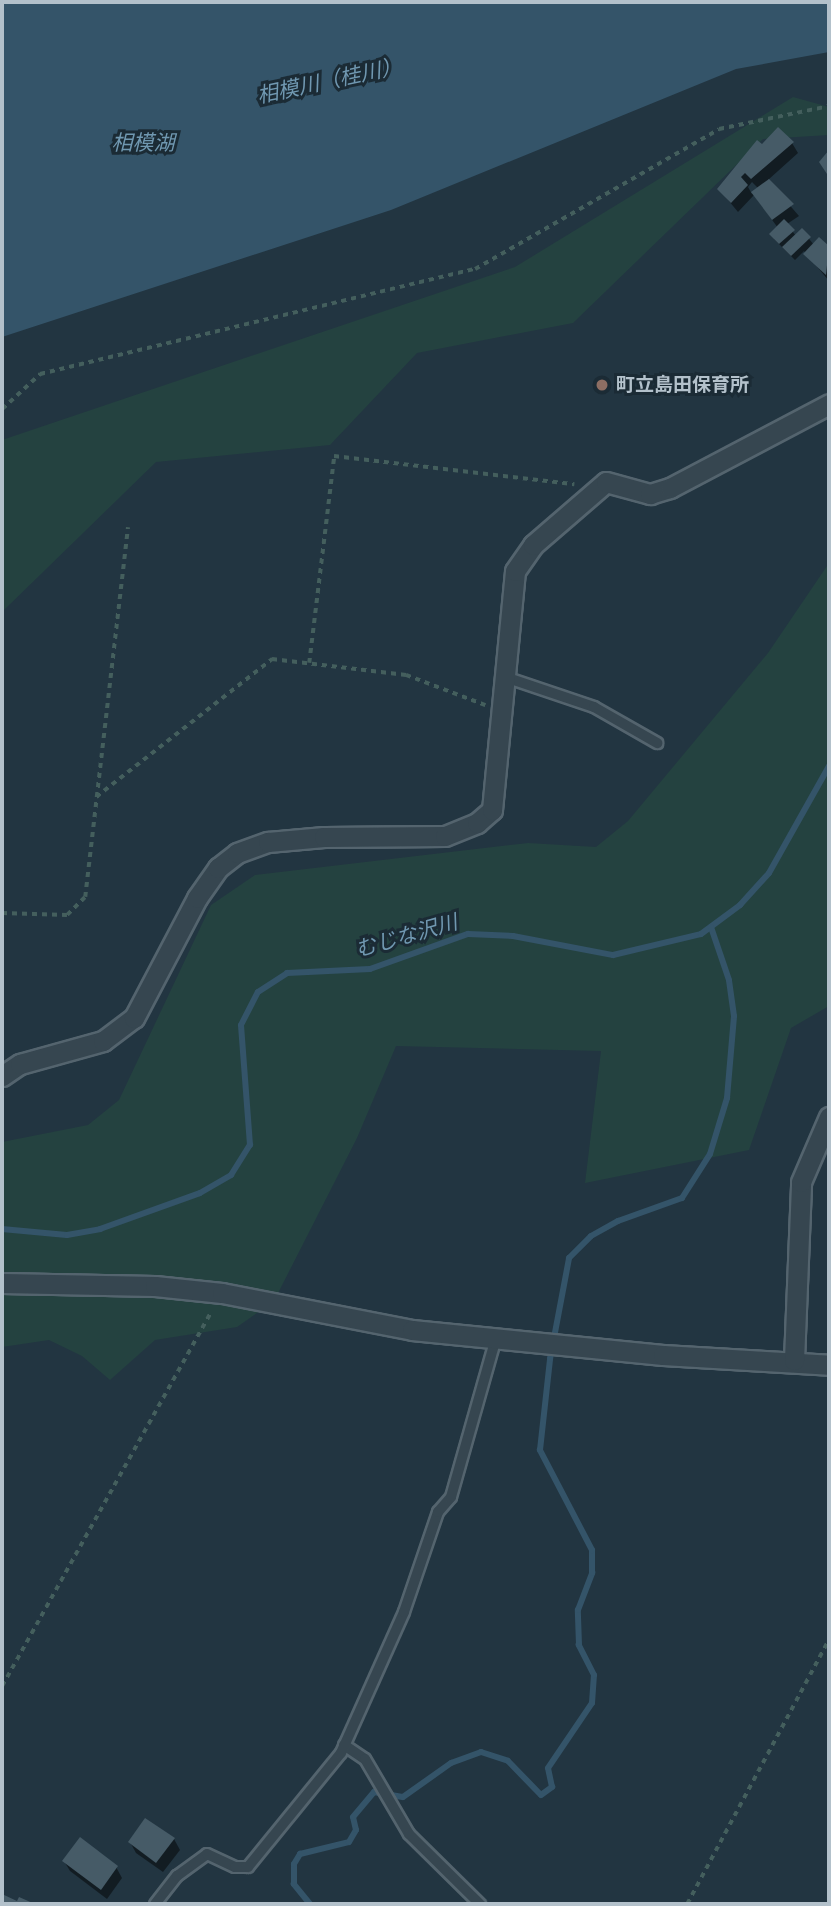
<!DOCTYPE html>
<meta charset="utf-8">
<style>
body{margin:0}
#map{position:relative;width:831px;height:1906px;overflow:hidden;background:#223541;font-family:"IBM Plex Sans","Noto Sans JP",sans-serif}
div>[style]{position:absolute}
.green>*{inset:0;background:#244240}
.water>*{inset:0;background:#345469}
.shadow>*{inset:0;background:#0007}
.stream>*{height:6px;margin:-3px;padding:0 3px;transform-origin:3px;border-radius:3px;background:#345469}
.building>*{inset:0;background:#465b67}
.path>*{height:3.5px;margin-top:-1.75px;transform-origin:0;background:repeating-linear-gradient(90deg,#445f5d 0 5px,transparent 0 10px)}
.roads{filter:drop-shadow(2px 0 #54646e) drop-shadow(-2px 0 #54646e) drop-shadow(0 2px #54646e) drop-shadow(0 -2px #54646e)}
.lane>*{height:10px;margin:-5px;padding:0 5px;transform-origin:5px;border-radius:5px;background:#364650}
.street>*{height:19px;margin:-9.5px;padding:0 9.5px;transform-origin:9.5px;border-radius:9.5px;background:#364650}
.dots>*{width:19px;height:19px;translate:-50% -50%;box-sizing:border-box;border:4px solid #1b2b35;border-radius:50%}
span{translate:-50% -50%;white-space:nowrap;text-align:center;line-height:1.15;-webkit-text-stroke:6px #1b2b35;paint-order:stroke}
.poi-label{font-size:19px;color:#b3c1cb;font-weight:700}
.left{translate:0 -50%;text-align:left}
.water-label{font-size:21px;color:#7098b1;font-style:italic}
.frame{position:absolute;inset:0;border:4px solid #b3c1cb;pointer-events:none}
</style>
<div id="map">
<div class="green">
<i style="clip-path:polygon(793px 97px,829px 107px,829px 135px,763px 139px,573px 323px,417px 353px,330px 445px,156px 462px,2px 612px,2px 440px,515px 267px)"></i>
<i style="clip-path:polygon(829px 563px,829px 1006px,791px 1028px,749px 1150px,585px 1183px,601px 1051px,396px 1046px,357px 1138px,274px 1301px,237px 1327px,155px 1340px,110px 1380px,82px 1356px,49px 1340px,2px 1347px,2px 1142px,88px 1125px,119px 1100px,211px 905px,255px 875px,528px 843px,596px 847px,628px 821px,768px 653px)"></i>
</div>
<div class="water">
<i style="clip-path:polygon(2px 2px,829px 2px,829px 52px,736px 69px,391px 210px,2px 337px)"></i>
</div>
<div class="shadow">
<i style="clip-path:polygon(evenodd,792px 143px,798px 153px,768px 180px,799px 216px,787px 224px,796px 236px,802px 230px,814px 245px,819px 239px,829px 249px,829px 281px,804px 251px,795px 260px,774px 239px,778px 228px,754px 195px,738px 212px,719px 189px,762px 147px,792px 143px,752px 182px,759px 189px,752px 194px,748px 187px,752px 182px)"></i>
<i style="clip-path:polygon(174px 1839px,180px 1850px,163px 1872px,136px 1853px,130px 1842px)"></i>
<i style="clip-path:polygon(64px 1861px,116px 1867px,122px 1878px,107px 1899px,70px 1871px)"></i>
</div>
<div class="stream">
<i style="left:2px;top:1229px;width:65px;rotate:5.3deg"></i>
<i style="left:67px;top:1235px;width:34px;rotate:-10deg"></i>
<i style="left:100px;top:1229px;width:106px;rotate:-19.8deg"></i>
<i style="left:200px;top:1193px;width:36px;rotate:-30deg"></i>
<i style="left:231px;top:1175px;width:36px;rotate:-58deg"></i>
<i style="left:250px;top:1145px;width:120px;rotate:-94.3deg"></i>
<i style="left:241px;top:1025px;width:37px;rotate:-63deg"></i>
<i style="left:258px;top:992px;width:35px;rotate:-33deg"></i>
<i style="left:287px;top:973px;width:83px;rotate:-2.8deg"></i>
<i style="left:370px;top:969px;width:104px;rotate:-19.7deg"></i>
<i style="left:468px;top:934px;width:45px;rotate:2.5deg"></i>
<i style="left:513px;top:936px;width:102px;rotate:10.8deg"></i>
<i style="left:613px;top:955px;width:90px;rotate:-13.4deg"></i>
<i style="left:701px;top:934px;width:49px;rotate:-36.6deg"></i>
<i style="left:740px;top:905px;width:43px;rotate:-47.8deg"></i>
<i style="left:769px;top:873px;width:123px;rotate:-60.7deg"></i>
<i style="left:310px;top:1904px;width:26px;rotate:-129deg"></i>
<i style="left:294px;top:1884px;width:20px;rotate:-90deg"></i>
<i style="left:294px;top:1864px;width:12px;rotate:-59deg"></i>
<i style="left:300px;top:1854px;width:50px;rotate:-13.8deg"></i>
<i style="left:349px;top:1842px;width:14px;rotate:-60deg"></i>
<i style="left:356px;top:1830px;width:13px;rotate:-103deg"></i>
<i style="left:353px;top:1817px;width:33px;rotate:-50deg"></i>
<i style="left:374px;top:1792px;width:29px;rotate:10deg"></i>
<i style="left:403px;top:1797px;width:59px;rotate:-35.3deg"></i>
<i style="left:451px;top:1763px;width:32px;rotate:-20deg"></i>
<i style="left:481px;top:1752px;width:28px;rotate:18deg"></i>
<i style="left:508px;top:1761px;width:47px;rotate:45.9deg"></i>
<i style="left:541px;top:1795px;width:14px;rotate:-36deg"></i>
<i style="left:552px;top:1787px;width:19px;rotate:-102deg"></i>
<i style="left:548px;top:1768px;width:78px;rotate:-55.9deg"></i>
<i style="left:592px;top:1703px;width:28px;rotate:-86deg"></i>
<i style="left:594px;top:1675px;width:34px;rotate:-117deg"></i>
<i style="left:579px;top:1645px;width:35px;rotate:-92deg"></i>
<i style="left:578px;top:1610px;width:40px;rotate:-69deg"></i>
<i style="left:592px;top:1573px;width:23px;rotate:-90deg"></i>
<i style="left:592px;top:1550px;width:113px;rotate:-117.5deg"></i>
<i style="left:540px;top:1450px;width:92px;rotate:-83.7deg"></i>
<i style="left:550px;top:1359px;width:103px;rotate:-79.3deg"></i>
<i style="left:569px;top:1258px;width:31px;rotate:-45deg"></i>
<i style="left:591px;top:1236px;width:31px;rotate:-29deg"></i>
<i style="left:618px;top:1221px;width:68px;rotate:-19.8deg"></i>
<i style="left:682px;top:1198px;width:52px;rotate:-57.5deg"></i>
<i style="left:710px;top:1154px;width:59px;rotate:-73.1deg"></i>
<i style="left:727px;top:1098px;width:82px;rotate:-85.1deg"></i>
<i style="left:734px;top:1016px;width:36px;rotate:-98deg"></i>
<i style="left:729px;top:980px;width:56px;rotate:-108.8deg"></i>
</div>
<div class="building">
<i style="clip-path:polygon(778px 127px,794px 142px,751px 179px,745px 173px,741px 177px,748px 185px,731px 203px,717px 189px,757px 140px,762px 144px)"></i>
<i style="clip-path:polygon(829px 150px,829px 177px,819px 162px)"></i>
<i style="clip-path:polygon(769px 179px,794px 204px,772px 220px,751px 192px)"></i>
<i style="clip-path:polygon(784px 219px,795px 230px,779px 244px,769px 234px)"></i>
<i style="clip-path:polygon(802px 228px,811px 237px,791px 256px,782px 247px)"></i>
<i style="clip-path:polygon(819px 237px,829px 246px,826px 275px,803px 254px)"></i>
<i style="clip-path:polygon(145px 1818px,175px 1838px,156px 1863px,128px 1842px)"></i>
<i style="clip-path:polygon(80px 1837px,118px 1866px,101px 1890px,62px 1861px)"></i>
<i style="clip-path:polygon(2px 1894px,17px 1901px,19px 1897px,35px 1904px,2px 1904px)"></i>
</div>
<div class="path">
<i style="left:2px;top:409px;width:52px;rotate:-42.6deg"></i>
<i style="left:40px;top:374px;width:447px;rotate:-13.6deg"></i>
<i style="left:475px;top:269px;width:281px;rotate:-29.8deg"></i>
<i style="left:719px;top:129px;width:112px;rotate:-11.8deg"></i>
<i style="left:309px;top:663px;width:209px;rotate:-83.1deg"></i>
<i style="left:334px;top:456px;width:242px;rotate:6.7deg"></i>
<i style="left:96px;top:797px;width:224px;rotate:-38.1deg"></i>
<i style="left:272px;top:659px;width:135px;rotate:6.8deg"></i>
<i style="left:406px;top:675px;width:85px;rotate:20.8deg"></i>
<i style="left:2px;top:913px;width:65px;rotate:1.8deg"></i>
<i style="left:67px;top:915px;width:25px;rotate:-45deg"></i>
<i style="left:85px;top:897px;width:372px;rotate:-83.4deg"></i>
<i style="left:2px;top:1686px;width:428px;rotate:-60.8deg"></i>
<i style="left:687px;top:1904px;width:301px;rotate:-61.8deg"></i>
</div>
<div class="roads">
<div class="lane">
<i style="left:505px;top:677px;width:94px;rotate:18.6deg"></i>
<i style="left:594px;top:707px;width:73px;rotate:29.7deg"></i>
<i style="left:344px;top:1745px;width:25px;rotate:34deg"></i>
<i style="left:365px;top:1759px;width:87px;rotate:59.6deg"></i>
<i style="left:409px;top:1834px;width:100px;rotate:44.6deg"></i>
<i style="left:155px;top:1904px;width:36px;rotate:-52deg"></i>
<i style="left:177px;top:1876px;width:37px;rotate:-36deg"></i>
<i style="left:207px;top:1854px;width:31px;rotate:25deg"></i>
<i style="left:235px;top:1867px;width:13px"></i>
<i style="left:248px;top:1867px;width:147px;rotate:-50.8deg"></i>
<i style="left:341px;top:1753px;width:154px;rotate:-65.9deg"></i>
<i style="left:404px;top:1612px;width:106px;rotate:-71.2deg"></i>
<i style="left:438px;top:1512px;width:20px;rotate:-49deg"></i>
<i style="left:451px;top:1497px;width:165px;rotate:-74.2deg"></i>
</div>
<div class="street">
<i style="left:2px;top:1076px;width:22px;rotate:-34deg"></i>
<i style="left:20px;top:1064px;width:86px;rotate:-15.5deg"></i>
<i style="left:103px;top:1041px;width:39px;rotate:-37deg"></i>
<i style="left:134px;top:1018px;width:136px;rotate:-62.3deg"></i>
<i style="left:197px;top:898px;width:37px;rotate:-55deg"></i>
<i style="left:218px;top:868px;width:24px;rotate:-38deg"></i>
<i style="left:237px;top:853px;width:33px;rotate:-20deg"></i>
<i style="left:268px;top:842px;width:56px;rotate:-5.1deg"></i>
<i style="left:324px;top:837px;width:121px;rotate:-0.5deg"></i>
<i style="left:445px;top:836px;width:35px;rotate:-22deg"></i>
<i style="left:477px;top:823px;width:20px;rotate:-41deg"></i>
<i style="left:492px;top:810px;width:240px;rotate:-84.5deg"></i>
<i style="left:515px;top:571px;width:32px;rotate:-55deg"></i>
<i style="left:533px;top:545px;width:96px;rotate:-40.8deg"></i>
<i style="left:606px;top:482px;width:46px;rotate:15.3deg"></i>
<i style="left:650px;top:494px;width:21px;rotate:-17deg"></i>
<i style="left:670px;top:488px;width:180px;rotate:-27.8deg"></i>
<i style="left:2px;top:1283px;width:153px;rotate:1.1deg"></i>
<i style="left:155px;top:1286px;width:67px;rotate:6deg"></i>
<i style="left:222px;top:1293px;width:194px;rotate:11deg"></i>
<i style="left:412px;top:1330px;width:252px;rotate:5.7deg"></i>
<i style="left:663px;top:1355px;width:166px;rotate:3.4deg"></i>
<i style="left:794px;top:1360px;width:178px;rotate:-87.7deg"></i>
<i style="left:801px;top:1182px;width:71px;rotate:-66.7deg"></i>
</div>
</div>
<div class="dots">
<i style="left:602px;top:385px;background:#8d6e63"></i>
</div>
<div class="poi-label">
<span class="left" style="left:616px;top:385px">町立島田保育所</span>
</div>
<div class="water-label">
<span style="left:329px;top:80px;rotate:-12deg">相模川（桂川）</span>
<span style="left:143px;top:142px">相模湖</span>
<span style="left:406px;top:935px;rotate:-16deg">むじな沢川</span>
</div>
<div class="frame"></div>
</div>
